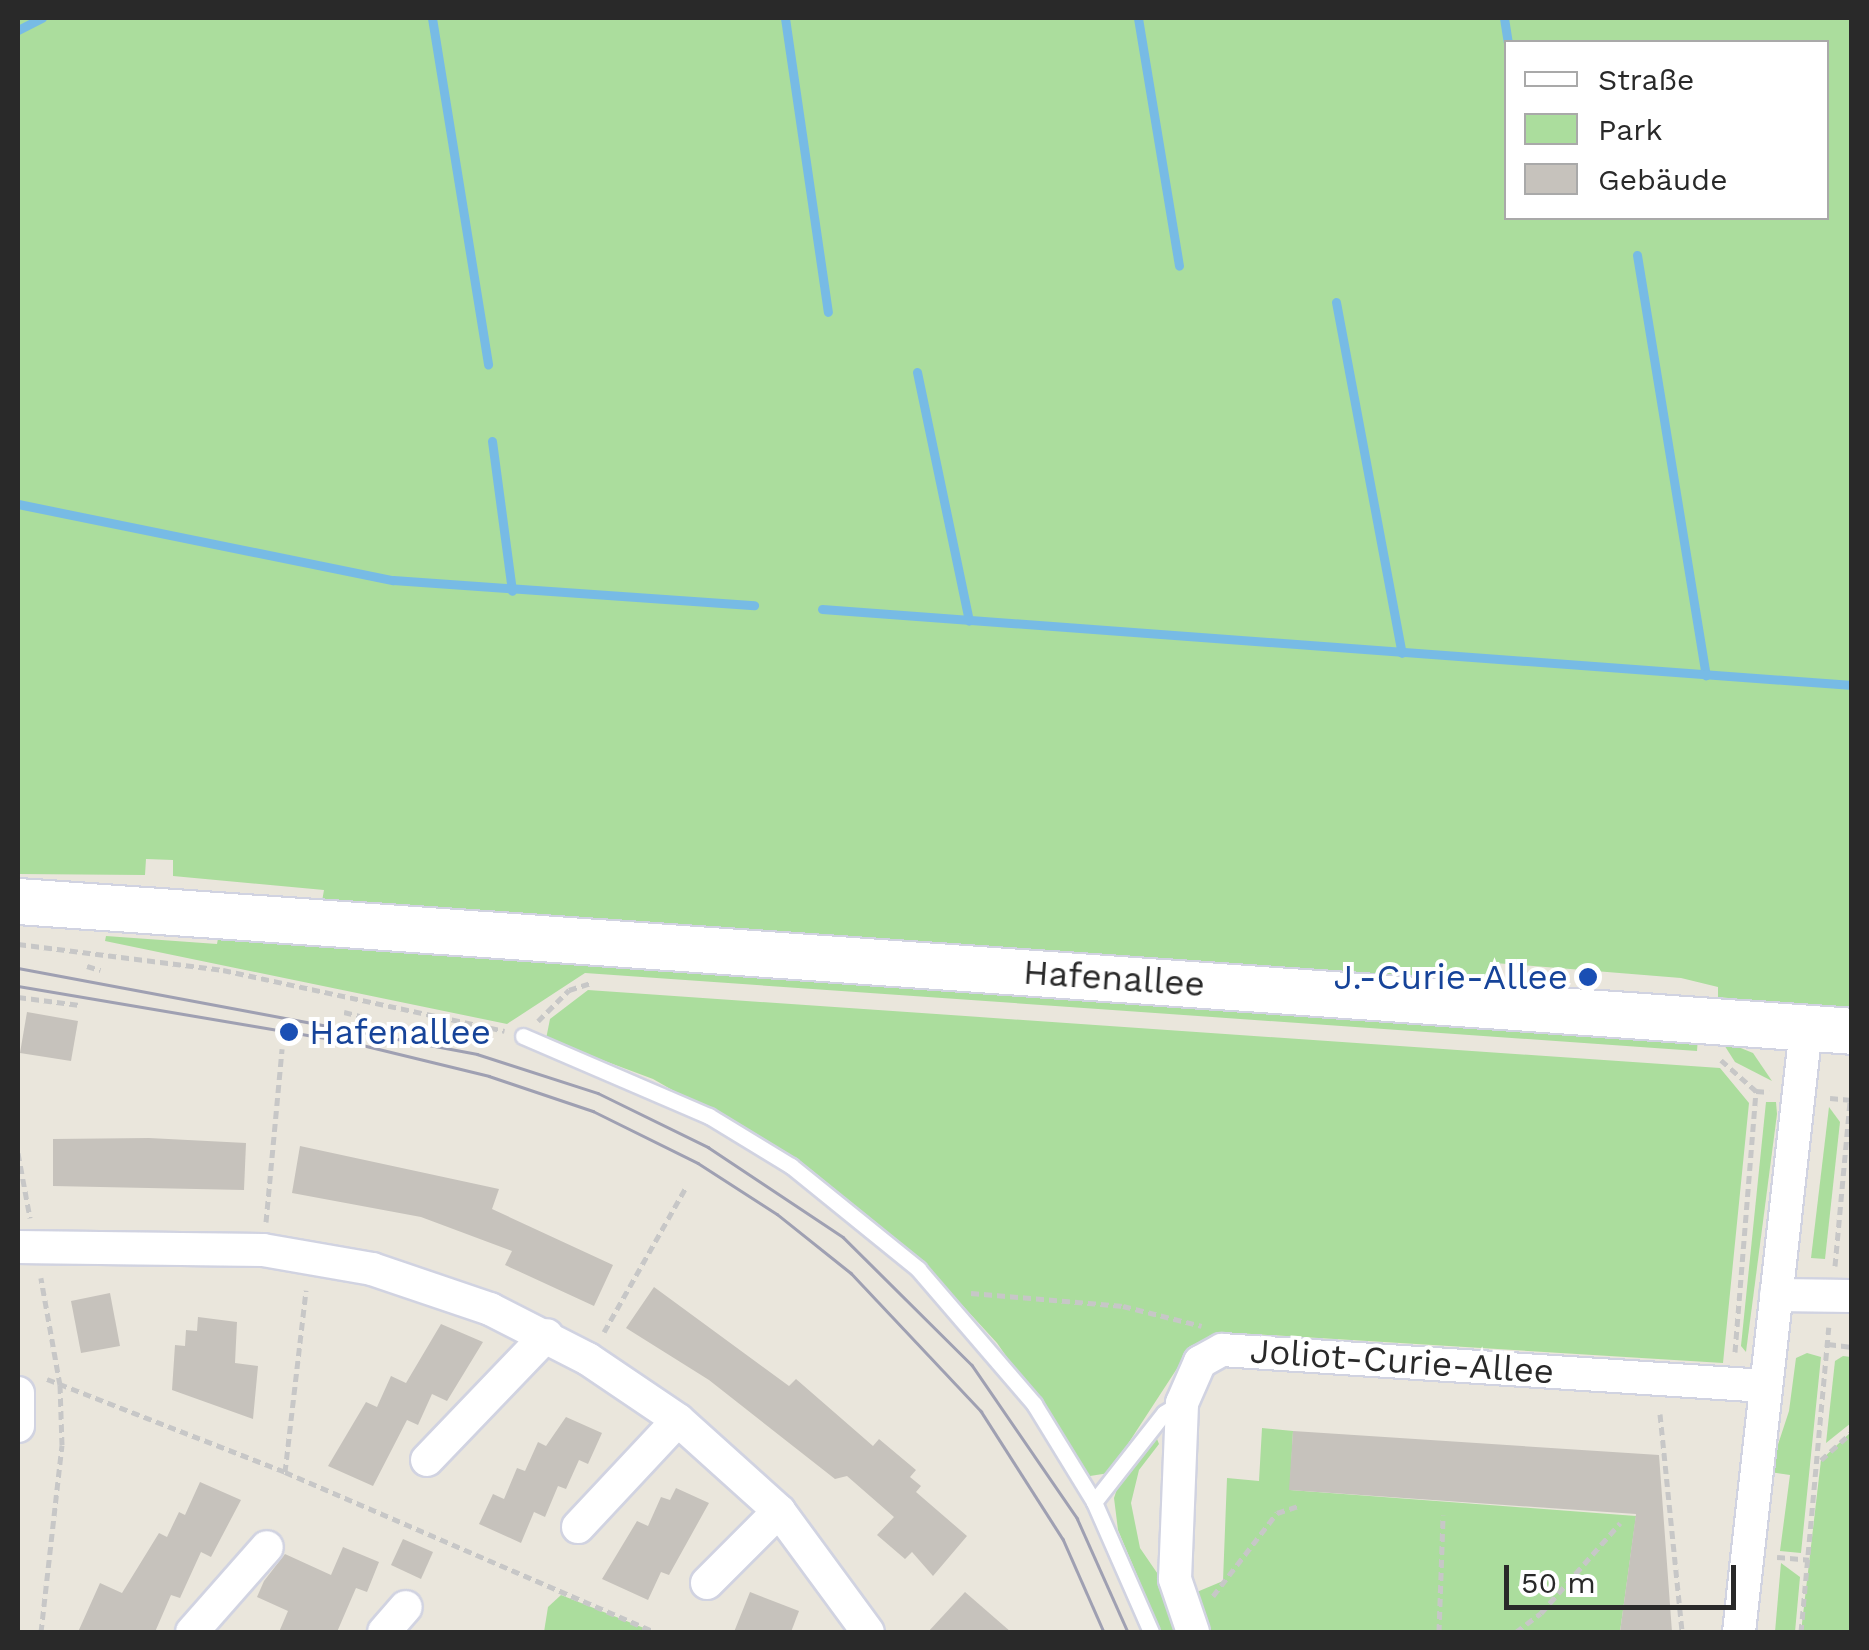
<!DOCTYPE html>
<meta charset="utf-8">
<style>
body{margin:0}
#map{position:relative;width:1869px;height:1650px;overflow:hidden;background:#eae6dc;font-family:"Work Sans",sans-serif}
div>[style]{position:absolute}
.green>*{inset:0;background:#abdd9d}
.stream>*{height:9px;margin:-4.5px;padding:0 4.5px;transform-origin:4.5px;border-radius:4.5px;background:#77bbe5}
.building>*{inset:0;background:#c6c2bc}
.path>*{height:5px;margin-top:-2.5px;transform-origin:0;background:repeating-linear-gradient(90deg,#c7c7c7 0 8px,transparent 0 13px)}
.roads{filter:drop-shadow(2px 0 #d1d3e1) drop-shadow(-2px 0 #d1d3e1) drop-shadow(0 2px #d1d3e1) drop-shadow(0 -2px #d1d3e1)}
.lane>*{height:15px;margin:-7.5px;padding:0 7.5px;transform-origin:7.5px;border-radius:7.5px;background:#fff}
.street>*{height:32px;margin:-16px;padding:0 16px;transform-origin:16px;border-radius:16px;background:#fff}
.secondary>*{height:45px;margin:-22.5px;padding:0 22.5px;transform-origin:22.5px;border-radius:22.5px;background:#fff}
.tram>*{height:2.5px;margin:-1.25px;padding:0 1.25px;transform-origin:1.25px;border-radius:1.25px;background:#9fa0b2}
.dots>*{width:28px;height:28px;translate:-50% -50%;box-sizing:border-box;border:5px solid #fff;border-radius:50%}
span{translate:-50% -50%;white-space:nowrap;text-align:center;line-height:1.15;-webkit-text-stroke:8px #fff;paint-order:stroke}
.transit-label{font-size:35px;color:#164399}
.right{translate:-100% -50%;text-align:right}
.left{translate:0 -50%;text-align:left}
.street-label{font-size:35px;color:#292929}
.frame{position:absolute;inset:0;border:20px solid #292929;pointer-events:none}
.legend{position:absolute;left:1504px;top:40px;width:325px;height:180px;box-sizing:border-box;background:#fff;border:2px solid #a9a9a9;margin:0;padding:12px 18px;list-style:none;font-size:30px;color:#292929}
.legend li{display:flex;align-items:center;gap:20px;height:50px}
.legend b{width:50px;border:2px solid #a9a9a9}
.scale{position:absolute;left:1504px;top:1565px;width:232px;height:45px;box-sizing:border-box;border:5px solid #292929;border-top:0;padding-left:12px;font-size:30px;line-height:35px;white-space:nowrap;color:#292929;-webkit-text-stroke:8px #fff;paint-order:stroke}
</style>
<div id="map">
<div class="green">
<i style="clip-path:polygon(evenodd,18px 18px,1851px 18px,1851px 1010px,1718px 997px,1718px 987px,1681px 978px,1495px 963px,1493px 975px,1441px 986px,321px 907px,324px 890px,173px 876px,173px 860px,146px 859px,145px 875px,18px 874px,18px 18px,1506px 42px,1826px 42px,1826px 218px,1506px 218px,1506px 42px)"></i>
<i style="clip-path:polygon(219px 933px,1698px 1037px,1697px 1051px,585px 973px,507px 1024px,105px 941px,106px 936px,217px 944px)"></i>
<i style="clip-path:polygon(588px 990px,1720px 1068px,1749px 1103px,1723px 1363px,1236px 1333px,1206px 1341px,1178px 1367px,1109px 1473px,1090px 1476px,997px 1343px,919px 1258px,809px 1168px,653px 1079px,546px 1039px,550px 1019px)"></i>
<i style="clip-path:polygon(1721px 1040px,1753px 1053px,1772px 1081px,1735px 1062px)"></i>
<i style="clip-path:polygon(1766px 1102px,1776px 1102px,1777px 1114px,1746px 1352px,1741px 1346px)"></i>
<i style="clip-path:polygon(1829px 1107px,1840px 1122px,1825px 1259px,1811px 1258px)"></i>
<i style="clip-path:polygon(1807px 1353px,1821px 1357px,1801px 1553px,1780px 1551px,1790px 1475px,1769px 1472px,1789px 1411px,1796px 1358px)"></i>
<i style="clip-path:polygon(1843px 1356px,1851px 1357px,1851px 1423px,1826px 1443px,1835px 1361px)"></i>
<i style="clip-path:polygon(1262px 1428px,1293px 1431px,1290px 1490px,1636px 1516px,1620px 1632px,1206px 1632px,1192px 1594px,1223px 1581px,1227px 1478px,1259px 1481px)"></i>
<i style="clip-path:polygon(1851px 1432px,1851px 1632px,1801px 1632px,1821px 1460px)"></i>
<i style="clip-path:polygon(1155px 1434px,1159px 1444px,1139px 1470px,1131px 1503px,1140px 1548px,1164px 1583px,1182px 1632px,1161px 1632px,1118px 1530px,1114px 1498px,1120px 1480px)"></i>
<i style="clip-path:polygon(1781px 1563px,1800px 1577px,1795px 1632px,1775px 1632px)"></i>
<i style="clip-path:polygon(561px 1595px,654px 1632px,544px 1632px,548px 1607px)"></i>
</div>
<div class="stream">
<i style="left:432px;top:18px;width:351px;rotate:80.8deg"></i>
<i style="left:785px;top:18px;width:297px;rotate:81.7deg"></i>
<i style="left:1138px;top:18px;width:251px;rotate:80.6deg"></i>
<i style="left:1504px;top:18px;width:24px;rotate:81deg"></i>
<i style="left:18px;top:30px;width:27px;rotate:-27deg"></i>
<i style="left:1637px;top:255px;width:426px;rotate:80.7deg"></i>
<i style="left:1336px;top:302px;width:357px;rotate:79.4deg"></i>
<i style="left:917px;top:372px;width:254px;rotate:78.2deg"></i>
<i style="left:492px;top:441px;width:151px;rotate:82.4deg"></i>
<i style="left:18px;top:504px;width:383px;rotate:11.5deg"></i>
<i style="left:393px;top:580px;width:362px;rotate:4deg"></i>
<i style="left:822px;top:609px;width:1033px;rotate:4.22deg"></i>
</div>
<div class="building">
<i style="clip-path:polygon(27px 1012px,78px 1021px,71px 1061px,20px 1053px)"></i>
<i style="clip-path:polygon(149px 1138px,246px 1143px,244px 1190px,53px 1186px,53px 1139px)"></i>
<i style="clip-path:polygon(300px 1146px,499px 1189px,492px 1209px,613px 1265px,594px 1306px,505px 1265px,512px 1251px,421px 1217px,292px 1193px)"></i>
<i style="clip-path:polygon(654px 1287px,789px 1386px,796px 1379px,873px 1446px,879px 1439px,916px 1470px,910px 1477px,921px 1486px,916px 1492px,967px 1536px,933px 1576px,912px 1552px,905px 1559px,877px 1535px,894px 1517px,847px 1476px,835px 1479px,709px 1380px,626px 1328px)"></i>
<i style="clip-path:polygon(110px 1293px,120px 1346px,81px 1353px,71px 1301px)"></i>
<i style="clip-path:polygon(198px 1317px,237px 1322px,235px 1363px,258px 1366px,253px 1419px,172px 1390px,175px 1345px,185px 1346px,186px 1330px,197px 1331px)"></i>
<i style="clip-path:polygon(441px 1324px,483px 1342px,447px 1401px,432px 1394px,418px 1425px,407px 1420px,373px 1486px,328px 1466px,366px 1402px,377px 1407px,391px 1376px,406px 1383px)"></i>
<i style="clip-path:polygon(566px 1417px,602px 1433px,588px 1464px,579px 1460px,566px 1489px,558px 1486px,545px 1517px,534px 1512px,521px 1543px,479px 1524px,493px 1494px,504px 1499px,517px 1468px,525px 1471px,538px 1442px,546px 1446px)"></i>
<i style="clip-path:polygon(1293px 1431px,1659px 1455px,1672px 1632px,1620px 1632px,1636px 1514px,1289px 1490px)"></i>
<i style="clip-path:polygon(200px 1482px,241px 1500px,211px 1557px,201px 1552px,180px 1598px,171px 1595px,155px 1632px,78px 1632px,100px 1583px,122px 1593px,159px 1533px,167px 1537px,179px 1512px,185px 1515px)"></i>
<i style="clip-path:polygon(676px 1488px,709px 1503px,669px 1575px,661px 1572px,648px 1600px,602px 1579px,637px 1521px,648px 1526px,661px 1497px,670px 1500px)"></i>
<i style="clip-path:polygon(403px 1539px,433px 1552px,421px 1579px,391px 1565px)"></i>
<i style="clip-path:polygon(343px 1547px,379px 1562px,367px 1592px,356px 1588px,337px 1632px,279px 1632px,288px 1611px,257px 1597px,264px 1581px,285px 1554px,331px 1575px)"></i>
<i style="clip-path:polygon(750px 1592px,799px 1611px,791px 1632px,734px 1632px)"></i>
<i style="clip-path:polygon(965px 1592px,1011px 1632px,928px 1632px)"></i>
</div>
<div class="path">
<i style="left:18px;top:944px;width:207px;rotate:7.2deg"></i>
<i style="left:223px;top:970px;width:288px;rotate:12.2deg"></i>
<i style="left:87px;top:966px;width:14px;rotate:17deg"></i>
<i style="left:18px;top:997px;width:62px;rotate:7.5deg"></i>
<i style="left:344px;top:1012px;width:16px;rotate:14deg"></i>
<i style="left:538px;top:1021px;width:44px;rotate:-45deg"></i>
<i style="left:569px;top:990px;width:25px;rotate:-18deg"></i>
<i style="left:1721px;top:1060px;width:47px;rotate:41.5deg"></i>
<i style="left:1756px;top:1091px;width:13px;rotate:4deg"></i>
<i style="left:1830px;top:1098px;width:22px;rotate:5deg"></i>
<i style="left:18px;top:1153px;width:66px;rotate:79.5deg"></i>
<i style="left:266px;top:1222px;width:174px;rotate:-84.7deg"></i>
<i style="left:1835px;top:1266px;width:167px;rotate:-84.8deg"></i>
<i style="left:971px;top:1293px;width:153px;rotate:4.9deg"></i>
<i style="left:1123px;top:1306px;width:81px;rotate:14.2deg"></i>
<i style="left:604px;top:1332px;width:167px;rotate:-60.5deg"></i>
<i style="left:1828px;top:1344px;width:24px;rotate:7deg"></i>
<i style="left:1735px;top:1352px;width:262px;rotate:-85.4deg"></i>
<i style="left:47px;top:1379px;width:256px;rotate:21.3deg"></i>
<i style="left:285px;top:1472px;width:402px;rotate:23.4deg"></i>
<i style="left:1660px;top:1414px;width:219px;rotate:84.2deg"></i>
<i style="left:1821px;top:1460px;width:42px;rotate:-42.1deg"></i>
<i style="left:285px;top:1472px;width:183px;rotate:-83.4deg"></i>
<i style="left:1777px;top:1557px;width:32px;rotate:5deg"></i>
<i style="left:1213px;top:1596px;width:105px;rotate:-52.4deg"></i>
<i style="left:1277px;top:1513px;width:22px;rotate:-18deg"></i>
<i style="left:41px;top:1632px;width:188px;rotate:-83.6deg"></i>
<i style="left:62px;top:1445px;width:60px;rotate:-91.9deg"></i>
<i style="left:60px;top:1385px;width:109px;rotate:-100.1deg"></i>
<i style="left:1439px;top:1632px;width:117px;rotate:-88deg"></i>
<i style="left:1516px;top:1632px;width:31px;rotate:-37deg"></i>
<i style="left:1541px;top:1613px;width:120px;rotate:-48.7deg"></i>
<i style="left:1801px;top:1632px;width:306px;rotate:-84.8deg"></i>
</div>
<div class="roads">
<div class="lane">
<i style="left:523px;top:1036px;width:202px;rotate:23.3deg"></i>
<i style="left:709px;top:1116px;width:96px;rotate:31.4deg"></i>
<i style="left:791px;top:1166px;width:164px;rotate:39deg"></i>
<i style="left:918px;top:1269px;width:178px;rotate:49.3deg"></i>
<i style="left:1034px;top:1404px;width:115px;rotate:58.5deg"></i>
<i style="left:1094px;top:1502px;width:142px;rotate:66.3deg"></i>
<i style="left:1094px;top:1502px;width:113px;rotate:-51.8deg"></i>
<i style="left:1164px;top:1413px;width:17px;rotate:-31deg"></i>
</div>
<div class="street">
<i style="left:18px;top:1247px;width:245px;rotate:0.7deg"></i>
<i style="left:263px;top:1250px;width:111px;rotate:9.9deg"></i>
<i style="left:372px;top:1269px;width:125px;rotate:18.7deg"></i>
<i style="left:490px;top:1309px;width:110px;rotate:27deg"></i>
<i style="left:588px;top:1359px;width:109px;rotate:34.1deg"></i>
<i style="left:678px;top:1420px;width:136px;rotate:42deg"></i>
<i style="left:779px;top:1511px;width:150px;rotate:53.7deg"></i>
<i style="left:1776px;top:1295px;width:76px;rotate:0.8deg"></i>
<i style="left:18px;top:1393px;width:33px;rotate:90deg"></i>
<i style="left:427px;top:1460px;width:173px;rotate:-46.2deg"></i>
<i style="left:578px;top:1527px;width:146px;rotate:-46.9deg"></i>
<i style="left:707px;top:1583px;width:102px;rotate:-45deg"></i>
<i style="left:192px;top:1632px;width:113px;rotate:-48.6deg"></i>
<i style="left:384px;top:1632px;width:33px;rotate:-49deg"></i>
<i style="left:1193px;top:1632px;width:56px;rotate:-108.8deg"></i>
<i style="left:1175px;top:1579px;width:176px;rotate:-87.7deg"></i>
<i style="left:1182px;top:1403px;width:45px;rotate:-66.3deg"></i>
<i style="left:1200px;top:1362px;width:25px;rotate:-29deg"></i>
<i style="left:1222px;top:1350px;width:545px;rotate:3.79deg"></i>
<i style="left:1739px;top:1632px;width:608px;rotate:-83.67deg"></i>
</div>
<div class="secondary">
<i style="left:18px;top:901px;width:1839px;rotate:4.05deg"></i>
</div>
</div>
<div class="tram">
<i style="left:18px;top:968px;width:467px;rotate:10.6deg"></i>
<i style="left:477px;top:1054px;width:127px;rotate:17.9deg"></i>
<i style="left:598px;top:1093px;width:123px;rotate:26.1deg"></i>
<i style="left:708px;top:1147px;width:162px;rotate:33.7deg"></i>
<i style="left:843px;top:1237px;width:182px;rotate:44.8deg"></i>
<i style="left:972px;top:1365px;width:186px;rotate:55.5deg"></i>
<i style="left:1077px;top:1518px;width:125px;rotate:65.9deg"></i>
<i style="left:18px;top:986px;width:341px;rotate:9.6deg"></i>
<i style="left:354px;top:1043px;width:139px;rotate:13.7deg"></i>
<i style="left:489px;top:1076px;width:110px;rotate:18.6deg"></i>
<i style="left:593px;top:1111px;width:117px;rotate:26.3deg"></i>
<i style="left:698px;top:1163px;width:94px;rotate:32.8deg"></i>
<i style="left:777px;top:1214px;width:95px;rotate:38.6deg"></i>
<i style="left:851px;top:1273px;width:190px;rotate:46.7deg"></i>
<i style="left:981px;top:1411px;width:152px;rotate:57.4deg"></i>
<i style="left:1063px;top:1539px;width:102px;rotate:66.2deg"></i>
</div>
<div class="dots">
<i style="left:1588px;top:977px;background:#1a4fb4"></i>
<i style="left:289px;top:1032px;background:#1a4fb4"></i>
</div>
<div class="transit-label">
<span class="right" style="left:1568px;top:977px">J.-Curie-Allee</span>
<span class="left" style="left:309px;top:1032px">Hafenallee</span>
</div>
<div class="street-label">
<span style="left:1114px;top:978px;rotate:4deg">Hafenallee</span>
<span style="left:1402px;top:1361px;rotate:4deg">Joliot-Curie-Allee</span>
</div>
<div class="frame"></div>
<ul class="legend">
<li><b style="height:12px;background:#fff"></b>Straße</li>
<li><b style="height:28px;background:#abdd9d"></b>Park</li>
<li><b style="height:28px;background:#c6c2bc"></b>Gebäude</li>
</ul>
<div class="scale">50 m</div>
</div>
